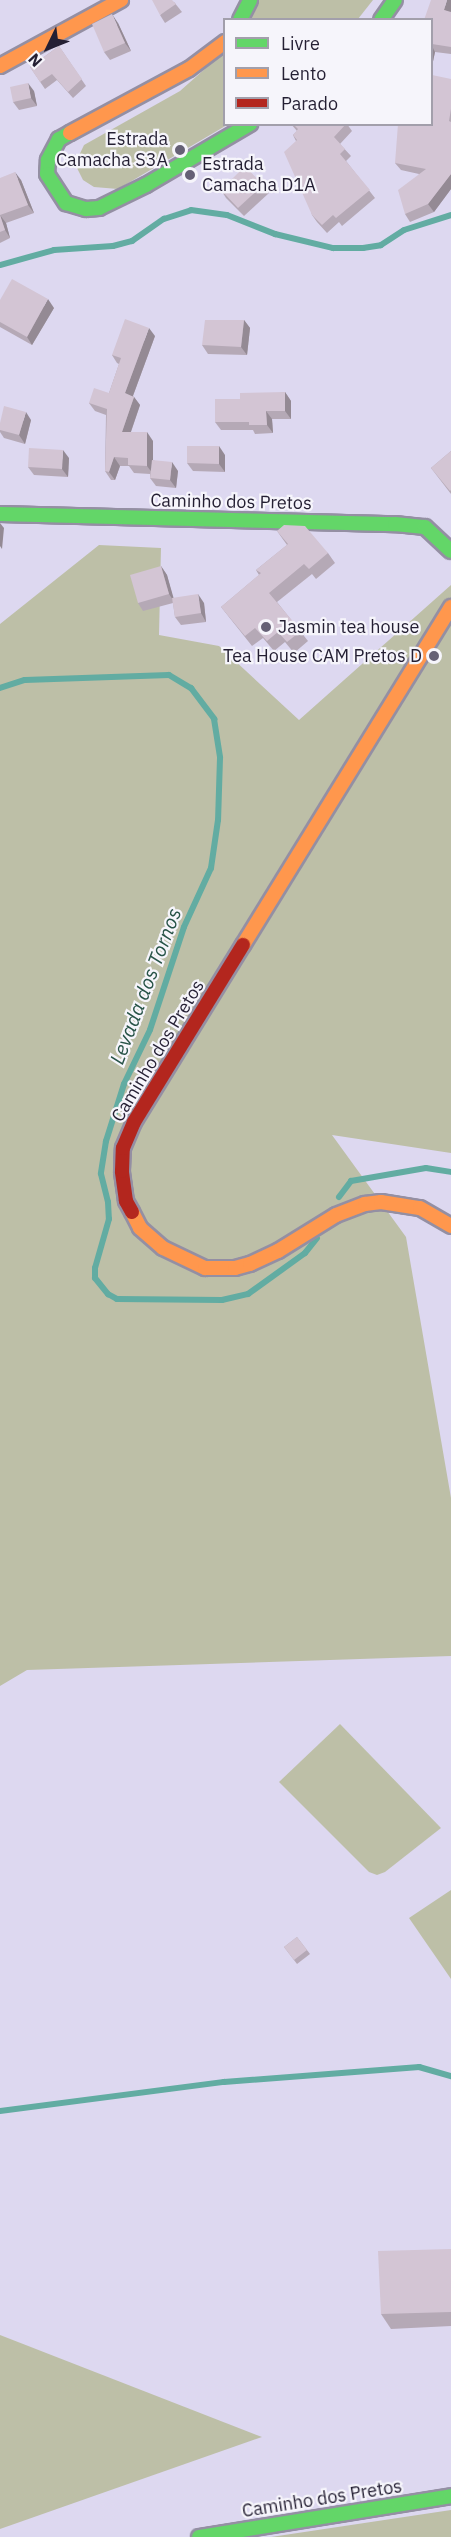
<!DOCTYPE html>
<style>
body{margin:0}
#map{position:relative;width:451px;height:2537px;overflow:hidden;background:#ddd8f0;font-family:"IBM Plex Sans",sans-serif}
div>[style]{position:absolute}
.green>*{inset:0;background:#bdbfa7}
.stream>*{height:6px;margin:-3px;padding:0 3px;transform-origin:3px;border-radius:3px;background:#62aca2}
.roads{filter:drop-shadow(2px 0 #948fa3) drop-shadow(-2px 0 #948fa3) drop-shadow(0 2px #948fa3) drop-shadow(0 -2px #948fa3)}
.fast>*{height:14px;margin:-7px;padding:0 7px;transform-origin:7px;border-radius:7px;background:#63d668}
.slow>*{height:14px;margin:-7px;padding:0 7px;transform-origin:7px;border-radius:7px;background:#ff974d}
.jam>*{height:14px;margin:-7px;padding:0 7px;transform-origin:7px;border-radius:7px;background:#b3261e}
.wall>*{inset:0;background:#b5a9b6}
.shaded-wall>*{inset:0;background:#948a94}
.building>*{inset:0;background:#d3c5d4}
.dots>*{width:16px;height:16px;translate:-50% -50%;box-sizing:border-box;border:3px solid #f6f5fb;border-radius:50%}
span{translate:-50% -50%;white-space:nowrap;text-align:center;line-height:1.15;-webkit-text-stroke:4.5px #f6f5fb;paint-order:stroke}
.poi-label{font-size:18px;color:#241f33}
.right{translate:-100% -50%;text-align:right}
.left{translate:0 -50%;text-align:left}
.street-label{font-size:18px;color:#241f33}
.water-label{font-size:20px;color:#275347;font-style:italic}
.legend{position:absolute;left:223px;top:18px;width:210px;height:108px;box-sizing:border-box;background:#f6f5fb;border:2px solid #a29fab;margin:0;padding:8px 10px;list-style:none;font-size:18px;color:#241f33}
.legend li{display:flex;align-items:center;gap:12px;height:30px}
.legend b{width:30px;border:2px solid #a29fab}
.north{position:absolute;left:18px;top:18px;width:60px;height:60px;-webkit-text-stroke:4px #f6f5fb;paint-order:stroke;rotate:227deg;font-size:16px;font-weight:700;line-height:24px;text-align:center;color:#241f33}
.north::after{content:'';display:block;margin:auto;width:21px;height:27px;background:#241f33;clip-path:polygon(50% 0,100% 100%,50% 72%,0 100%)}
</style>
<div id="map">
<div class="green">
<i style="clip-path:polygon(259px 0,373px 0,358px 19px,247px 20px)"></i>
<i style="clip-path:polygon(224px 52px,225px 124px,227px 125px,118px 189px,94px 187px,83px 180px,75px 164px,84px 145px,180px 91px)"></i>
<i style="clip-path:polygon(99px 545px,161px 548px,159px 635px,219px 646px,299px 720px,451px 585px,451px 1153px,332px 1135px,406px 1237px,451px 1498px,451px 1656px,27px 1670px,0 1686px,0 624px)"></i>
<i style="clip-path:polygon(340px 1724px,441px 1828px,385px 1872px,377px 1875px,369px 1872px,279px 1782px)"></i>
<i style="clip-path:polygon(451px 1890px,451px 1979px,409px 1918px)"></i>
<i style="clip-path:polygon(0 2335px,262px 2437px,0 2529px)"></i>
<i style="clip-path:polygon(451px 2510px,451px 2537px,271px 2537px)"></i>
</div>
<div class="stream">
<i style="left:0;top:265px;width:56px;rotate:-15.5deg"></i>
<i style="left:54px;top:250px;width:59px;rotate:-3.9deg"></i>
<i style="left:113px;top:246px;width:20px;rotate:-15deg"></i>
<i style="left:132px;top:241px;width:39px;rotate:-35deg"></i>
<i style="left:164px;top:219px;width:28px;rotate:-18deg"></i>
<i style="left:191px;top:210px;width:36px;rotate:8deg"></i>
<i style="left:227px;top:215px;width:52px;rotate:21.6deg"></i>
<i style="left:275px;top:234px;width:60px;rotate:13.6deg"></i>
<i style="left:333px;top:248px;width:30px"></i>
<i style="left:363px;top:248px;width:18px;rotate:-9deg"></i>
<i style="left:381px;top:245px;width:27px;rotate:-33deg"></i>
<i style="left:404px;top:230px;width:49px;rotate:-17.7deg"></i>
<i style="left:0;top:688px;width:26px;rotate:-18deg"></i>
<i style="left:25px;top:680px;width:144px;rotate:-2deg"></i>
<i style="left:169px;top:675px;width:26px;rotate:31deg"></i>
<i style="left:191px;top:688px;width:39px;rotate:53deg"></i>
<i style="left:214px;top:719px;width:39px;rotate:81deg"></i>
<i style="left:220px;top:758px;width:62px;rotate:91.8deg"></i>
<i style="left:218px;top:820px;width:49px;rotate:98.3deg"></i>
<i style="left:211px;top:868px;width:65px;rotate:114.6deg"></i>
<i style="left:184px;top:927px;width:108px;rotate:108.3deg"></i>
<i style="left:150px;top:1030px;width:60px;rotate:115.7deg"></i>
<i style="left:124px;top:1084px;width:60px;rotate:107.5deg"></i>
<i style="left:106px;top:1141px;width:33px;rotate:99deg"></i>
<i style="left:101px;top:1174px;width:29px;rotate:76deg"></i>
<i style="left:108px;top:1202px;width:17px;rotate:87deg"></i>
<i style="left:109px;top:1219px;width:51px;rotate:105.9deg"></i>
<i style="left:95px;top:1268px;width:10px;rotate:90deg"></i>
<i style="left:95px;top:1278px;width:21px;rotate:51deg"></i>
<i style="left:108px;top:1294px;width:10px;rotate:29deg"></i>
<i style="left:117px;top:1299px;width:105px;rotate:0.5deg"></i>
<i style="left:222px;top:1300px;width:27px;rotate:-13deg"></i>
<i style="left:248px;top:1294px;width:70px;rotate:-35.7deg"></i>
<i style="left:305px;top:1253px;width:19px;rotate:-51deg"></i>
<i style="left:339px;top:1197px;width:20px;rotate:-53deg"></i>
<i style="left:351px;top:1181px;width:76px;rotate:-9.8deg"></i>
<i style="left:426px;top:1168px;width:25px;rotate:9deg"></i>
<i style="left:0;top:2111px;width:226px;rotate:-7.4deg"></i>
<i style="left:224px;top:2082px;width:196px;rotate:-4.4deg"></i>
<i style="left:419px;top:2067px;width:33px;rotate:16deg"></i>
</div>
<div class="roads">
<div class="fast">
<i style="left:240px;top:20px;width:22px;rotate:-63deg"></i>
<i style="left:381px;top:20px;width:24px;rotate:-55deg"></i>
<i style="left:70px;top:133px;width:13px;rotate:151deg"></i>
<i style="left:59px;top:139px;width:24px;rotate:118deg"></i>
<i style="left:48px;top:160px;width:14px;rotate:94deg"></i>
<i style="left:47px;top:174px;width:35px;rotate:57deg"></i>
<i style="left:66px;top:203px;width:21px;rotate:17deg"></i>
<i style="left:86px;top:209px;width:13px;rotate:-4deg"></i>
<i style="left:99px;top:208px;width:52px;rotate:-26.1deg"></i>
<i style="left:146px;top:185px;width:121px;rotate:-30.4deg"></i>
<i style="left:0;top:514px;width:395px;rotate:1.5deg"></i>
<i style="left:395px;top:524px;width:30px;rotate:6deg"></i>
<i style="left:425px;top:527px;width:35px;rotate:43deg"></i>
<i style="left:199px;top:2537px;width:255px;rotate:-9.2deg"></i>
</div>
<div class="slow">
<i style="left:0;top:66px;width:138px;rotate:-28.6deg"></i>
<i style="left:70px;top:133px;width:135px;rotate:-28.3deg"></i>
<i style="left:189px;top:69px;width:45px;rotate:-36.9deg"></i>
<i style="left:243px;top:945px;width:397px;rotate:-58.4deg"></i>
<i style="left:132px;top:1212px;width:18px;rotate:63deg"></i>
<i style="left:140px;top:1228px;width:30px;rotate:41deg"></i>
<i style="left:163px;top:1248px;width:47px;rotate:25.5deg"></i>
<i style="left:205px;top:1268px;width:30px"></i>
<i style="left:235px;top:1268px;width:16px;rotate:-15deg"></i>
<i style="left:250px;top:1264px;width:31px;rotate:-25deg"></i>
<i style="left:278px;top:1251px;width:68px;rotate:-31.8deg"></i>
<i style="left:336px;top:1215px;width:31px;rotate:-21deg"></i>
<i style="left:365px;top:1204px;width:16px;rotate:-7deg"></i>
<i style="left:381px;top:1202px;width:39px;rotate:9deg"></i>
<i style="left:420px;top:1208px;width:36px;rotate:30deg"></i>
</div>
<div class="jam">
<i style="left:132px;top:1212px;width:13px;rotate:-119deg"></i>
<i style="left:126px;top:1201px;width:30px;rotate:-98deg"></i>
<i style="left:122px;top:1171px;width:23px;rotate:-88deg"></i>
<i style="left:123px;top:1148px;width:28px;rotate:-67deg"></i>
<i style="left:134px;top:1122px;width:208px;rotate:-58.4deg"></i>
</div>
</div>
<div class="wall">
<i style="clip-path:polygon(451px 0,451px 54px,435px 52px,432px 66px,432px 20px)"></i>
<i style="clip-path:polygon(174px 2px,182px 12px,165px 23px,160px 15px)"></i>
<i style="clip-path:polygon(118px 23px,131px 51px,110px 60px,104px 52px)"></i>
<i style="clip-path:polygon(59px 46px,86px 86px,73px 98px,57px 80px,45px 89px,30px 67px)"></i>
<i style="clip-path:polygon(451px 79px,451px 189px,434px 212px,410px 222px,405px 214px,419px 174px,401px 170px,395px 163px)"></i>
<i style="clip-path:polygon(34px 91px,37px 106px,19px 110px,13px 102px)"></i>
<i style="clip-path:polygon(291px 124px,347px 124px,352px 131px,340px 144px,351px 156px,346px 161px,375px 198px,342px 226px,339px 222px,327px 233px,317px 222px,312px 215px,296px 141px,293px 135px,297px 131px)"></i>
<i style="clip-path:polygon(0 178px,21px 180px,34px 213px,6px 223px,10px 238px,0 243px)"></i>
<i style="clip-path:polygon(263px 185px,269px 193px,244px 216px,226px 198px,221px 190px)"></i>
<i style="clip-path:polygon(0 300px,54px 308px,32px 345px,0 327px)"></i>
<i style="clip-path:polygon(244px 320px,250px 328px,247px 355px,208px 354px,202px 345px)"></i>
<i style="clip-path:polygon(155px 336px,133px 396px,134px 397px,140px 405px,131px 432px,153px 441px,153px 460px,178px 471px,176px 488px,156px 486px,150px 478px,150px 474px,134px 473px,129px 466px,120px 466px,115px 480px,111px 480px,105px 471px,106px 415px,95px 411px,89px 403px,109px 393px,119px 364px,117px 363px,112px 355px)"></i>
<i style="clip-path:polygon(285px 392px,291px 401px,291px 419px,272px 419px,273px 433px,255px 434px,253px 430px,221px 430px,215px 422px,240px 399px)"></i>
<i style="clip-path:polygon(31px 420px,25px 444px,4px 438px,0 432px,0 423px)"></i>
<i style="clip-path:polygon(451px 451px,451px 494px,431px 468px)"></i>
<i style="clip-path:polygon(225px 455px,225px 472px,193px 471px,187px 463px)"></i>
<i style="clip-path:polygon(69px 458px,68px 477px,34px 475px,28px 467px)"></i>
<i style="clip-path:polygon(277px 531px,328px 553px,335px 563px,316px 579px,312px 574px,277px 602px,308px 641px,294px 653px,285px 642px,274px 651px,263px 638px,252px 646px,221px 607px,259px 575px,256px 570px,287px 545px)"></i>
<i style="clip-path:polygon(161px 566px,167px 575px,173px 598px,204px 603px,206px 622px,181px 625px,175px 617px,173px 603px,143px 611px,138px 603px)"></i>
<i style="clip-path:polygon(297px 1937px,310px 1954px,297px 1964px,284px 1947px)"></i>
<i style="clip-path:polygon(451px 2249px,451px 2326px,391px 2329px,381px 2314px)"></i>
</div>
<div class="shaded-wall">
<i style="clip-path:polygon(447px 0,451px 0,451px 13px,444px 10px)"></i>
<i style="clip-path:polygon(112px 14px,118px 23px,131px 51px,125px 43px)"></i>
<i style="clip-path:polygon(432px 46px,435px 52px,432px 66px)"></i>
<i style="clip-path:polygon(28px 83px,34px 91px,37px 106px,31px 98px)"></i>
<i style="clip-path:polygon(15px 172px,21px 180px,34px 213px,28px 205px)"></i>
<i style="clip-path:polygon(451px 174px,451px 189px,434px 212px,428px 204px)"></i>
<i style="clip-path:polygon(0 215px,6px 223px,10px 238px,5px 230px)"></i>
<i style="clip-path:polygon(48px 299px,54px 308px,32px 345px,27px 337px)"></i>
<i style="clip-path:polygon(244px 320px,250px 328px,247px 355px,241px 347px)"></i>
<i style="clip-path:polygon(149px 328px,155px 336px,131px 401px,125px 393px)"></i>
<i style="clip-path:polygon(285px 392px,291px 401px,291px 419px,285px 411px)"></i>
<i style="clip-path:polygon(134px 397px,140px 405px,128px 440px,122px 432px)"></i>
<i style="clip-path:polygon(266px 411px,272px 419px,273px 433px,267px 425px)"></i>
<i style="clip-path:polygon(26px 412px,31px 420px,25px 444px,19px 435px)"></i>
<i style="clip-path:polygon(147px 432px,153px 441px,153px 474px,147px 466px)"></i>
<i style="clip-path:polygon(219px 446px,225px 455px,225px 472px,219px 464px)"></i>
<i style="clip-path:polygon(63px 450px,69px 458px,68px 477px,62px 469px)"></i>
<i style="clip-path:polygon(114px 457px,120px 466px,115px 480px,109px 472px)"></i>
<i style="clip-path:polygon(172px 462px,178px 471px,176px 488px,170px 480px)"></i>
<i style="clip-path:polygon(0 523px,4px 528px,2px 549px,0 546px)"></i>
<i style="clip-path:polygon(161px 566px,167px 575px,175px 603px,169px 594px)"></i>
<i style="clip-path:polygon(198px 594px,204px 603px,206px 622px,201px 613px)"></i>
</div>
<div class="building">
<i style="clip-path:polygon(152px 0,172px 0,176px 4px,160px 15px)"></i>
<i style="clip-path:polygon(431px 0,447px 0,444px 10px,451px 12px,451px 47px,432px 44px,432px 20px,424px 20px)"></i>
<i style="clip-path:polygon(112px 14px,125px 43px,104px 52px,92px 24px)"></i>
<i style="clip-path:polygon(59px 46px,82px 79px,68px 92px,52px 74px,40px 82px,30px 67px)"></i>
<i style="clip-path:polygon(432px 75px,451px 79px,451px 109px,449px 121px,451px 122px,451px 174px,428px 204px,405px 214px,398px 190px,426px 169px,395px 163px,398px 124px,432px 124px)"></i>
<i style="clip-path:polygon(28px 83px,31px 98px,13px 102px,10px 87px)"></i>
<i style="clip-path:polygon(293px 124px,346px 124px,334px 137px,345px 149px,340px 154px,370px 190px,336px 218px,333px 215px,322px 225px,312px 215px,284px 152px,297px 140px,293px 135px,298px 129px)"></i>
<i style="clip-path:polygon(245px 166px,263px 185px,238px 208px,221px 190px)"></i>
<i style="clip-path:polygon(15px 172px,28px 205px,0 215px,5px 230px,0 232px,0 178px)"></i>
<i style="clip-path:polygon(12px 279px,48px 299px,27px 337px,0 322px,0 300px)"></i>
<i style="clip-path:polygon(125px 319px,149px 328px,125px 393px,134px 397px,122px 432px,147px 432px,147px 466px,128px 465px,128px 458px,114px 457px,109px 472px,105px 471px,107px 409px,89px 403px,94px 388px,109px 393px,121px 358px,112px 355px)"></i>
<i style="clip-path:polygon(205px 320px,244px 320px,241px 347px,202px 345px)"></i>
<i style="clip-path:polygon(285px 392px,285px 411px,266px 411px,267px 425px,249px 425px,249px 422px,215px 422px,215px 399px,240px 399px,240px 393px)"></i>
<i style="clip-path:polygon(4px 406px,26px 412px,19px 435px,0 430px,0 423px)"></i>
<i style="clip-path:polygon(187px 446px,219px 446px,219px 464px,187px 463px)"></i>
<i style="clip-path:polygon(29px 448px,63px 450px,62px 469px,28px 467px)"></i>
<i style="clip-path:polygon(451px 451px,451px 490px,450px 491px,431px 468px)"></i>
<i style="clip-path:polygon(152px 460px,172px 462px,170px 480px,150px 478px)"></i>
<i style="clip-path:polygon(284px 525px,305px 526px,328px 553px,309px 569px,304px 564px,269px 593px,301px 631px,287px 642px,278px 632px,267px 641px,255px 628px,245px 636px,221px 607px,261px 573px,256px 570px,288px 544px,277px 531px)"></i>
<i style="clip-path:polygon(161px 566px,169px 594px,138px 603px,130px 575px)"></i>
<i style="clip-path:polygon(198px 594px,201px 613px,175px 617px,172px 598px)"></i>
<i style="clip-path:polygon(297px 1937px,307px 1950px,294px 1960px,284px 1947px)"></i>
<i style="clip-path:polygon(451px 2249px,451px 2312px,381px 2314px,378px 2251px)"></i>
</div>
<div class="dots">
<i style="left:180px;top:150px;background:#656075"></i>
<i style="left:190px;top:175px;background:#656075"></i>
<i style="left:266px;top:627px;background:#656075"></i>
<i style="left:434px;top:656px;background:#656075"></i>
</div>
<div class="poi-label">
<span class="right" style="left:168px;top:150px">Estrada<br>Camacha S3A</span>
<span class="left" style="left:202px;top:175px">Estrada<br>Camacha D1A</span>
<span class="left" style="left:278px;top:627px">Jasmin tea house</span>
<span class="right" style="left:422px;top:656px">Tea House CAM Pretos D</span>
</div>
<div class="street-label">
<span style="left:231px;top:502px;rotate:1deg">Caminho dos Pretos</span>
<span style="left:158px;top:1051px;rotate:-59deg">Caminho dos Pretos</span>
<span style="left:322px;top:2499px;rotate:-9deg">Caminho dos Pretos</span>
</div>
<div class="water-label">
<span style="left:145px;top:986px;rotate:-69deg">Levada dos Tornos</span>
</div>
<ul class="legend">
<li><b style="height:8px;background:#63d668"></b>Livre</li>
<li><b style="height:8px;background:#ff974d"></b>Lento</li>
<li><b style="height:8px;background:#b3261e"></b>Parado</li>
</ul>
<div class="north">N</div>
</div>
